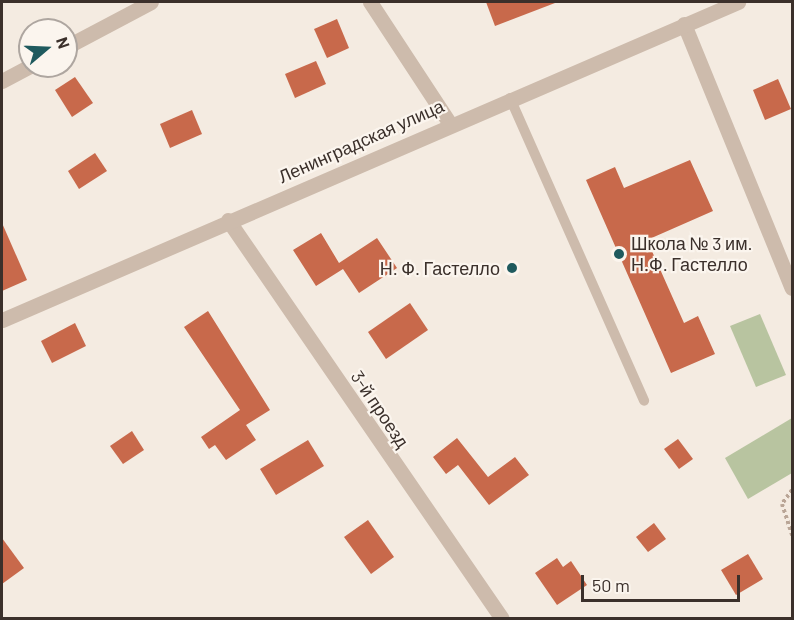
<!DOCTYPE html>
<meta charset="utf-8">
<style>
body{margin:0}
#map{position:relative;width:794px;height:620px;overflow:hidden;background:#f4ebe1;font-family:Barlow,sans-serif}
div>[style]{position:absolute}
.green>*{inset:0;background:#b8c4a0}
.building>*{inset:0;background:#c8694b}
.path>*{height:4px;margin-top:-2px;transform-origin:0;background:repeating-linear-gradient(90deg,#b9a596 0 3px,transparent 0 6px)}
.lane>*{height:10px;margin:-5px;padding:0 5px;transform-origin:5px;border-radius:5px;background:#cdbbac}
.street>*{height:15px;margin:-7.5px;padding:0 7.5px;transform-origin:7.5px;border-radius:7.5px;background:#cdbbac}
.dots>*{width:16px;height:16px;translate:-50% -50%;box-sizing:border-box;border:3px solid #fbf5ee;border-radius:50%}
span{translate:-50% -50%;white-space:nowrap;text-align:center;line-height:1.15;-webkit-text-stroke:4.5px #fbf5ee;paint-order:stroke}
.street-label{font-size:18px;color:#3b302b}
.poi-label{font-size:18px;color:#3b302b}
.left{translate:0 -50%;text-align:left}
.right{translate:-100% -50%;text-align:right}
.frame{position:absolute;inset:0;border:3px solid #3b302b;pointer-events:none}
.north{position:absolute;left:18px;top:18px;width:60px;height:60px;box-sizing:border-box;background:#fbf5ee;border:2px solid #aea6a0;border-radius:50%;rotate:71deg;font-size:16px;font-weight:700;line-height:24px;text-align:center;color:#3b302b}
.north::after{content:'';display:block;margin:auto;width:21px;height:27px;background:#1f5a5e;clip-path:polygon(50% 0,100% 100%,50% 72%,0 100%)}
.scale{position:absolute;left:581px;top:575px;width:159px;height:27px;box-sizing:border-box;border:3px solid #3b302b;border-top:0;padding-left:8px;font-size:18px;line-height:21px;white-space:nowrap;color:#3b302b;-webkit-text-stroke:4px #fbf5ee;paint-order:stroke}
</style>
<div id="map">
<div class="green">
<i style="clip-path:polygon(760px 314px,786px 375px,756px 387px,730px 326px)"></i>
<i style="clip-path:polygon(792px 418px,792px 473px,748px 499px,725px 458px)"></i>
</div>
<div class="building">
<i style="clip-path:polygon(486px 2px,555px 2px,555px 3px,495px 26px)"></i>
<i style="clip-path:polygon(337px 19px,349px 48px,327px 58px,314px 29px)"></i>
<i style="clip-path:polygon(316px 61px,326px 84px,295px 98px,285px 74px)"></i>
<i style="clip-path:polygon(75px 77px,93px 103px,72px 117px,55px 90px)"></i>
<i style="clip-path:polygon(778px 79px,791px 109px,765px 120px,753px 90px)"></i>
<i style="clip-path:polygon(192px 110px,202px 134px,170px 148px,160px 124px)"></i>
<i style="clip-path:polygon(95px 153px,107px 171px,79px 189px,68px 171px)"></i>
<i style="clip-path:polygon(690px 160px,713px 211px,647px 240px,684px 323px,698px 316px,715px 354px,671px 373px,586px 180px,615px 167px,624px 188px)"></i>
<i style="clip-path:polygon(2px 223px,27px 280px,2px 291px)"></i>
<i style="clip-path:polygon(321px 233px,339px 263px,377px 238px,397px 268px,359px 293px,343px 269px,316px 286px,293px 250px)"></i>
<i style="clip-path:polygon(410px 303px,428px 330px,386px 359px,368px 332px)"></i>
<i style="clip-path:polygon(208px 311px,270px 410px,246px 425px,256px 440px,226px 460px,215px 445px,209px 449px,201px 437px,240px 410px,184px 327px)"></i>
<i style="clip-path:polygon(75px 323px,86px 346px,52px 363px,41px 341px)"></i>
<i style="clip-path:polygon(132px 431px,144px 450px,123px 464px,110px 446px)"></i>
<i style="clip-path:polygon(457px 438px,488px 477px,515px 457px,529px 475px,489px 505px,458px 465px,446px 474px,433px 457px)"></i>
<i style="clip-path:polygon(678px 439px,693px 459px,679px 469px,664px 449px)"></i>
<i style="clip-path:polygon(308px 440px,324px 466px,276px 495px,260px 469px)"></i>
<i style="clip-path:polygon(368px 520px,394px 557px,371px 574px,344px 537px)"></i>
<i style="clip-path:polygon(654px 523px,666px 539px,648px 552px,636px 537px)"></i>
<i style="clip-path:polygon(2px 538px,24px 568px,2px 584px)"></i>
<i style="clip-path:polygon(748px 554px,763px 579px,736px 595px,721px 570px)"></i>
<i style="clip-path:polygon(557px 558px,563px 567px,571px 561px,587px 585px,557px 605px,535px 573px)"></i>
</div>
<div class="path">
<i style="left:792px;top:490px;width:17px;rotate:126deg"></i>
<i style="left:782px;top:504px;width:33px;rotate:72deg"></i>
</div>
<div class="lane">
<i style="left:510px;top:98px;width:331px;rotate:66.1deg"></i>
</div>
<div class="street">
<i style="left:370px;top:2px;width:146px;rotate:56.7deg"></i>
<i style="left:684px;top:24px;width:285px;rotate:67.8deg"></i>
<i style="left:66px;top:47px;width:96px;rotate:-27.9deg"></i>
<i style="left:2px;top:81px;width:32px;rotate:-28deg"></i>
<i style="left:228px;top:220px;width:483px;rotate:55.5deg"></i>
<i style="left:2px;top:320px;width:802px;rotate:-23.37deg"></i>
</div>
<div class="dots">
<i style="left:619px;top:254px;background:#1f5a5e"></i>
<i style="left:512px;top:268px;background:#1f5a5e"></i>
</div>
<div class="street-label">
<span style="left:361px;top:141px;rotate:-24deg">Ленинградская улица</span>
<span style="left:380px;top:409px;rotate:56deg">3-й проезд</span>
</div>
<div class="poi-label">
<span class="left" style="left:631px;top:254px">Школа № 3 им.<br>Н.Ф. Гастелло</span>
<span class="right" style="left:500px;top:268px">Н. Ф. Гастелло</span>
</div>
<div class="frame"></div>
<div class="north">N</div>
<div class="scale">50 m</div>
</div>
